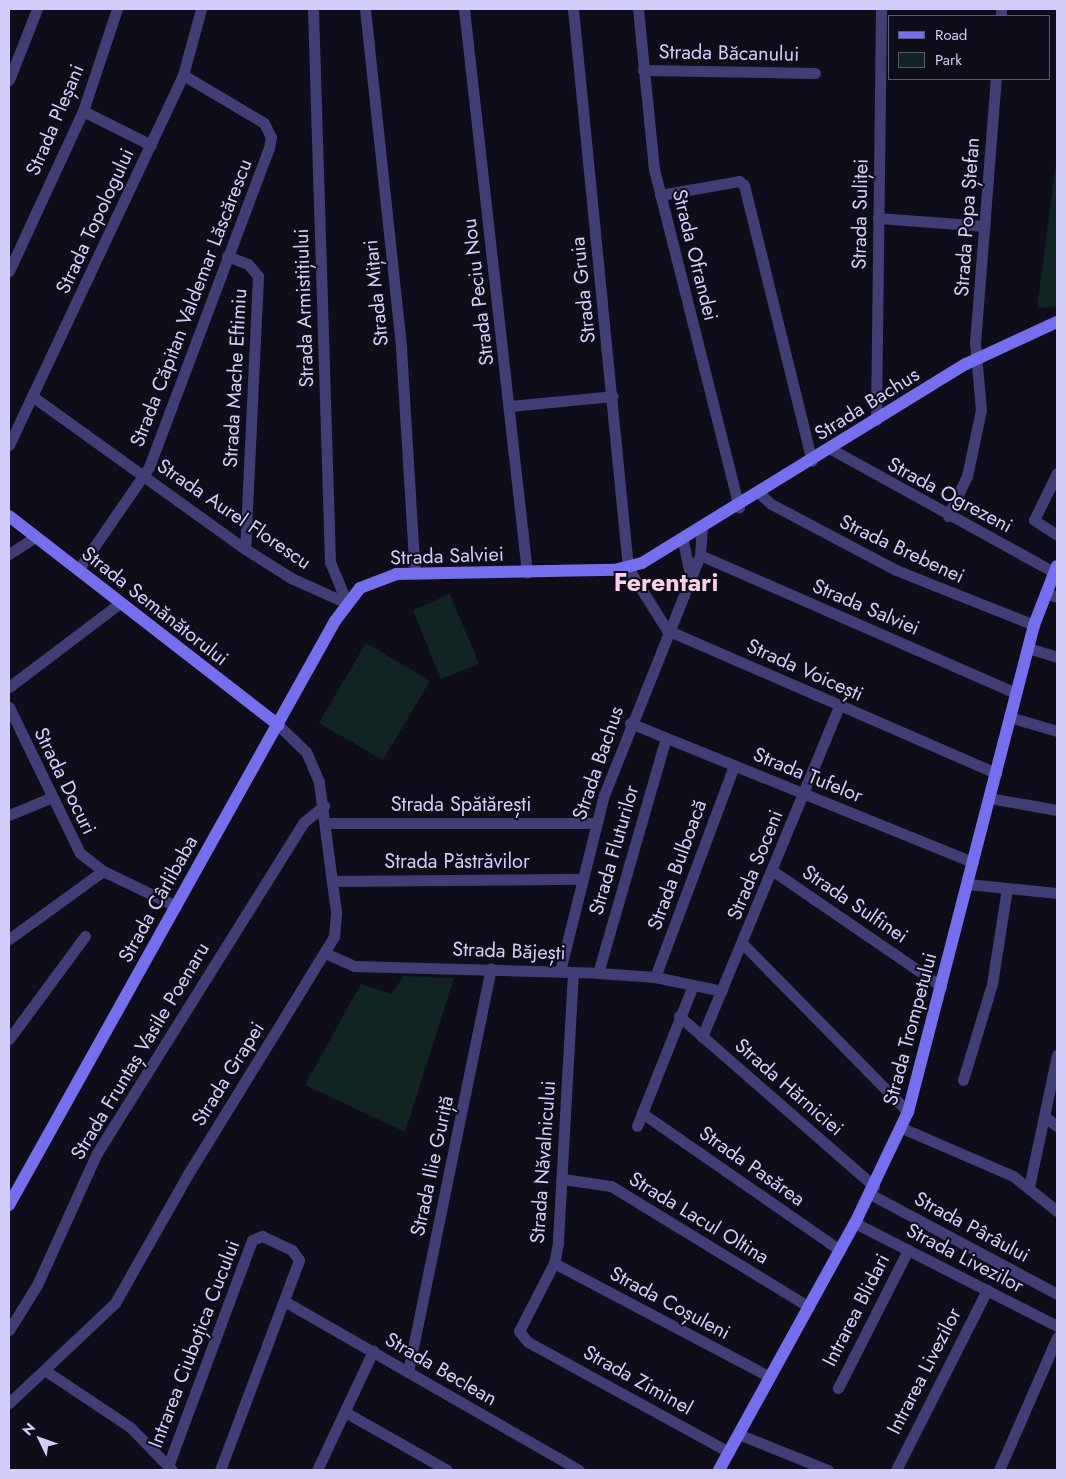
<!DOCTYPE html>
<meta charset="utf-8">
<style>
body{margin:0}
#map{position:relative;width:1066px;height:1479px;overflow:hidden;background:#100d1b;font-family:Jost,sans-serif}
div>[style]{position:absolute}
.green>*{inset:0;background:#112424}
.street>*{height:11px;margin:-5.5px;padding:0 5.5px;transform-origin:5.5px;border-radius:5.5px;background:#413d75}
.secondary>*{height:12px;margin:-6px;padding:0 6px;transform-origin:6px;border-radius:6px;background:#756fee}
span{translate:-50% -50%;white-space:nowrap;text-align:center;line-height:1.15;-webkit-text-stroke:4px #100d1b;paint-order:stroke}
.street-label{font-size:20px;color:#d3cdf9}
.district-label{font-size:25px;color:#f9cfe9;font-weight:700}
.frame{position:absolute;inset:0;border:10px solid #d3cdf9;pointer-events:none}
.legend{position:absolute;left:888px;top:15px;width:162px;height:65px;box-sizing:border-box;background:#100d1b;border:1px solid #5e5a74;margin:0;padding:6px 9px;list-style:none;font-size:15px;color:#d3cdf9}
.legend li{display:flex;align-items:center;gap:10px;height:25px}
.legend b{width:25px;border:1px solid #5e5a74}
.north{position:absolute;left:15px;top:1414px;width:50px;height:50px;-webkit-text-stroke:4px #100d1b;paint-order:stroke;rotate:312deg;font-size:14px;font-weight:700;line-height:20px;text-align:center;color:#d3cdf9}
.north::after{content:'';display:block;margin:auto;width:18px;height:22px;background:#d3cdf9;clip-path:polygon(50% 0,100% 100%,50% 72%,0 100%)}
</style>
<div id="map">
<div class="green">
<i style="clip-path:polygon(1057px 155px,1057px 306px,1037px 308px)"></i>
<i style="clip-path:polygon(450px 594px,479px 664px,441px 679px,413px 610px)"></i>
<i style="clip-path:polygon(366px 643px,430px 681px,383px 760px,319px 723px)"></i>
<i style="clip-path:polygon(404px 976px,454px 978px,405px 1132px,305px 1085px,361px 984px,391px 994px)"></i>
</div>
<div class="street">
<i style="left:313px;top:9px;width:553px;rotate:88.24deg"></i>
<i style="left:330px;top:562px;width:44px;rotate:67.5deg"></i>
<i style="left:365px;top:9px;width:341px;rotate:83.9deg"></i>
<i style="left:401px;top:348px;width:226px;rotate:86.5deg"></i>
<i style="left:464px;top:9px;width:567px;rotate:83.62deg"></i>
<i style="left:573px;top:9px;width:562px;rotate:84.38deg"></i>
<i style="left:628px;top:568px;width:73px;rotate:57.8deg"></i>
<i style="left:667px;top:630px;width:359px;rotate:23.5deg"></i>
<i style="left:638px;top:9px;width:161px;rotate:84.3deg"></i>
<i style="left:654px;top:169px;width:349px;rotate:75.9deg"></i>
<i style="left:1001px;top:16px;width:7px;rotate:-90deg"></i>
<i style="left:643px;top:70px;width:172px;rotate:1deg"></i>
<i style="left:9px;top:80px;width:76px;rotate:-68.5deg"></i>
<i style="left:83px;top:111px;width:76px;rotate:26.6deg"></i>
<i style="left:660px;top:195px;width:80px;rotate:-10deg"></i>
<i style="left:739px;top:181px;width:6px;rotate:39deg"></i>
<i style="left:744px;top:185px;width:284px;rotate:76.2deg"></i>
<i style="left:878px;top:218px;width:107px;rotate:4.3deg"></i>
<i style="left:227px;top:256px;width:22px;rotate:21deg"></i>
<i style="left:248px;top:264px;width:16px;rotate:50deg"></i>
<i style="left:258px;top:276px;width:273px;rotate:92.7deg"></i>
<i style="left:9px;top:271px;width:176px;rotate:-65.2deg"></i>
<i style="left:83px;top:111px;width:108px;rotate:-71.6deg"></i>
<i style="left:32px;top:396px;width:262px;rotate:35.7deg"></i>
<i style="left:245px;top:549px;width:54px;rotate:32.2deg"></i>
<i style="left:291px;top:578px;width:61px;rotate:24.1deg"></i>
<i style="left:510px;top:406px;width:103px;rotate:-5.5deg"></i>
<i style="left:876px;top:420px;width:411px;rotate:-89.3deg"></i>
<i style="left:9px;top:445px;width:409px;rotate:-64.8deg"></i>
<i style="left:183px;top:75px;width:68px;rotate:-74.7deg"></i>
<i style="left:831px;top:449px;width:255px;rotate:28.9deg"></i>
<i style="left:1057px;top:473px;width:52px;rotate:116.1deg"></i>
<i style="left:1034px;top:520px;width:27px;rotate:33deg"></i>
<i style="left:760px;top:494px;width:15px;rotate:42deg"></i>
<i style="left:771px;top:504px;width:141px;rotate:27.8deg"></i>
<i style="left:896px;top:570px;width:149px;rotate:21.7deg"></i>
<i style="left:948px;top:516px;width:44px;rotate:-64.6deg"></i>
<i style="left:967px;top:476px;width:67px;rotate:-78deg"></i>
<i style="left:981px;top:410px;width:67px;rotate:-95.1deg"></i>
<i style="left:975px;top:343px;width:265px;rotate:-85.5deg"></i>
<i style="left:683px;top:541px;width:34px;rotate:78deg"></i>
<i style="left:9px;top:554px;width:31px;rotate:-33deg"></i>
<i style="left:700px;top:555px;width:345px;rotate:23.6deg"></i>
<i style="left:78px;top:570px;width:125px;rotate:-55.4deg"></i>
<i style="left:149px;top:467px;width:341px;rotate:-69.4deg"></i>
<i style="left:269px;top:148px;width:11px;rotate:-80deg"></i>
<i style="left:271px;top:137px;width:16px;rotate:-117deg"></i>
<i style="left:264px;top:123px;width:94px;rotate:-149.3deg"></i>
<i style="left:1045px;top:593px;width:13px;rotate:18deg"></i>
<i style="left:1028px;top:648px;width:30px;rotate:17deg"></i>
<i style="left:9px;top:687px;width:139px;rotate:-37.1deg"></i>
<i style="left:9px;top:707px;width:162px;rotate:64.1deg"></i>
<i style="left:80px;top:853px;width:29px;rotate:38deg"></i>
<i style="left:103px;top:871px;width:81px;rotate:25.6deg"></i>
<i style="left:1010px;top:717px;width:49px;rotate:16.6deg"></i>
<i style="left:630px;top:723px;width:370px;rotate:22.1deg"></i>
<i style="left:989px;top:798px;width:69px;rotate:10deg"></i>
<i style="left:9px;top:815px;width:44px;rotate:-22.5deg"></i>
<i style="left:326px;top:823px;width:270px"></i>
<i style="left:773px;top:871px;width:204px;rotate:34.4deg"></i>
<i style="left:332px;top:881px;width:250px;rotate:-0.5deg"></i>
<i style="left:967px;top:884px;width:90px;rotate:5.7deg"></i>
<i style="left:9px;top:939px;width:116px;rotate:-35.9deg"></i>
<i style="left:743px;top:944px;width:235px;rotate:45.5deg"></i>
<i style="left:325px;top:953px;width:32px;rotate:24deg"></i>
<i style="left:354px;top:966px;width:244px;rotate:1.6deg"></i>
<i style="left:598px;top:973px;width:57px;rotate:4deg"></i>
<i style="left:655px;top:977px;width:68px;rotate:11.8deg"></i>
<i style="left:560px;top:971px;width:181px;rotate:-76deg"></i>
<i style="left:604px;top:795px;width:258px;rotate:-68.2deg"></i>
<i style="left:700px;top:555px;width:26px;rotate:-86deg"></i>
<i style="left:573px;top:972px;width:271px;rotate:93.2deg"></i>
<i style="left:558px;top:1243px;width:20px;rotate:101deg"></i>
<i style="left:554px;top:1263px;width:76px;rotate:117.2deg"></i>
<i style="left:519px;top:1331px;width:14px;rotate:51deg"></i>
<i style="left:528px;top:1342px;width:229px;rotate:28.7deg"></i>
<i style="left:598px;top:973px;width:245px;rotate:-73.9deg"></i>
<i style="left:655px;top:977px;width:225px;rotate:-69.5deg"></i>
<i style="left:679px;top:1016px;width:259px;rotate:41.1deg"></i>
<i style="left:702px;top:1037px;width:358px;rotate:-67.5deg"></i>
<i style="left:9px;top:1039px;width:128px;rotate:-53.6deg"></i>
<i style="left:963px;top:1080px;width:100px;rotate:-73.2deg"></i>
<i style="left:992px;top:984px;width:97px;rotate:-81.1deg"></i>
<i style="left:642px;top:1113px;width:241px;rotate:34.7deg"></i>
<i style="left:1045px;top:1117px;width:15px;rotate:37deg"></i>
<i style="left:637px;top:1126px;width:149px;rotate:-68.3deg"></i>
<i style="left:902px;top:1128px;width:121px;rotate:23.4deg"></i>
<i style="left:1013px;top:1176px;width:56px;rotate:38.5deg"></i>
<i style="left:563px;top:1179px;width:49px;rotate:8.3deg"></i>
<i style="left:611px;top:1186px;width:232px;rotate:31.4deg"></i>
<i style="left:1029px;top:1187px;width:135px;rotate:-78deg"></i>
<i style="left:870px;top:1194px;width:212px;rotate:28.1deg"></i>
<i style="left:855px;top:1223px;width:227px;rotate:27deg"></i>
<i style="left:554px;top:1263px;width:244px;rotate:27.8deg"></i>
<i style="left:284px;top:1301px;width:340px;rotate:29.8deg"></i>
<i style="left:9px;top:1330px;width:53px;rotate:-58.1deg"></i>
<i style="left:37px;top:1285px;width:145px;rotate:-65.6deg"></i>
<i style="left:97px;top:1153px;width:390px;rotate:-58deg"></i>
<i style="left:304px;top:822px;width:26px;rotate:-39deg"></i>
<i style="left:46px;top:1371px;width:101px;rotate:33.7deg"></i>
<i style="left:130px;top:1427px;width:60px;rotate:45.7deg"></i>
<i style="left:408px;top:1372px;width:412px;rotate:-78.4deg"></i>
<i style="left:838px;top:1388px;width:155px;rotate:-63.1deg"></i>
<i style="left:9px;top:1403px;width:146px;rotate:-43.3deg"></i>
<i style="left:115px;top:1303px;width:148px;rotate:-60.5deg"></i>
<i style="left:188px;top:1174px;width:278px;rotate:-58.4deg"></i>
<i style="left:334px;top:937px;width:25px;rotate:-85deg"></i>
<i style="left:336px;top:912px;width:131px;rotate:-97.5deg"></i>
<i style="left:319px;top:782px;width:33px;rotate:-113deg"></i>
<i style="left:306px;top:752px;width:39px;rotate:-136deg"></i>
<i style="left:345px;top:1412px;width:117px;rotate:29.6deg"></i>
<i style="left:738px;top:1434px;width:97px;rotate:21.8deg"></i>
<i style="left:168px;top:1466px;width:241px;rotate:-69.6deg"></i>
<i style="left:252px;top:1240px;width:11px;rotate:-22deg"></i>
<i style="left:262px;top:1236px;width:33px;rotate:25deg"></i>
<i style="left:292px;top:1250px;width:12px;rotate:55deg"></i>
<i style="left:299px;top:1260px;width:224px;rotate:110.6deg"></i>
<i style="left:317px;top:1470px;width:132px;rotate:-64.8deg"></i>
<i style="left:896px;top:1470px;width:202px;rotate:-63.2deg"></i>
<i style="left:999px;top:1470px;width:145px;rotate:-66.4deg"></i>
</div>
<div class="secondary">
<i style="left:9px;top:516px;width:341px;rotate:37.8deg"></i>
<i style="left:9px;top:1205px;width:669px;rotate:-60.83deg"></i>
<i style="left:335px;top:621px;width:41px;rotate:-52.9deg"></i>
<i style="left:360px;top:588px;width:39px;rotate:-21deg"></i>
<i style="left:396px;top:574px;width:218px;rotate:-1.1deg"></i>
<i style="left:614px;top:570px;width:29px;rotate:-14deg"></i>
<i style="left:642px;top:563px;width:380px;rotate:-31.6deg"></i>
<i style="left:966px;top:364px;width:100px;rotate:-24.8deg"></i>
<i style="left:719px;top:1470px;width:282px;rotate:-61.2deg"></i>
<i style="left:855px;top:1223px;width:123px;rotate:-64.5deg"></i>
<i style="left:908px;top:1112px;width:503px;rotate:-75.49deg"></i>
<i style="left:1034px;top:625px;width:63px;rotate:-68.7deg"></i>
</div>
<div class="street-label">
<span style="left:729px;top:53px;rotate:1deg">Strada Băcanului</span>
<span style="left:55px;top:120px;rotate:-67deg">Strada Pleșani</span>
<span style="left:860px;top:214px;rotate:-89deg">Strada Suliței</span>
<span style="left:967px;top:217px;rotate:-86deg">Strada Popa Ștefan</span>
<span style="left:95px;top:221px;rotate:-65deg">Strada Topologului</span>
<span style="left:695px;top:255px;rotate:76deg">Strada Ofrandei</span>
<span style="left:583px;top:290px;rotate:-96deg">Strada Gruia</span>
<span style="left:478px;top:292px;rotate:-97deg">Strada Peciu Nou</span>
<span style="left:376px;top:293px;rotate:-96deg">Strada Mițari</span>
<span style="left:191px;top:303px;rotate:-69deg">Strada Căpitan Valdemar Lăscărescu</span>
<span style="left:304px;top:308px;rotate:-92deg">Strada Armistițiului</span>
<span style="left:235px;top:378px;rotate:-87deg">Strada Mache Eftimiu</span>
<span style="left:867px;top:404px;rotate:-32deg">Strada Bachus</span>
<span style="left:950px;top:495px;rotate:28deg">Strada Ogrezeni</span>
<span style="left:234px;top:514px;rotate:34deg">Strada Aurel Florescu</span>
<span style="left:902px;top:549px;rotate:25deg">Strada Brebenei</span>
<span style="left:447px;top:556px;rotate:-2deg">Strada Salviei</span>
<span style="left:155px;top:606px;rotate:38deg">Strada Semănătorului</span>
<span style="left:866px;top:607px;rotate:23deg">Strada Salviei</span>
<span style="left:805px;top:670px;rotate:24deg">Strada Voicești</span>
<span style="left:598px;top:763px;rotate:-71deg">Strada Bachus</span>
<span style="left:808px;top:775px;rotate:22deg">Strada Tufelor</span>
<span style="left:65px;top:781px;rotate:64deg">Strada Docuri</span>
<span style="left:461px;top:804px">Strada Spătărești</span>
<span style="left:614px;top:850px;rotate:-74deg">Strada Fluturilor</span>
<span style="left:457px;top:861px">Strada Păstrăvilor</span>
<span style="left:677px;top:865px;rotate:-70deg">Strada Bulboacă</span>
<span style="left:755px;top:865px;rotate:-68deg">Strada Soceni</span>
<span style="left:158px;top:899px;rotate:-61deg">Strada Cârlibaba</span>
<span style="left:855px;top:904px;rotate:34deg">Strada Sulfinei</span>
<span style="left:509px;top:951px;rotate:2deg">Strada Băjești</span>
<span style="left:910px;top:1029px;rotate:-75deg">Strada Trompetului</span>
<span style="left:140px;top:1051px;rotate:-59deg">Strada Fruntaș Vasile Poenaru</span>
<span style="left:228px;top:1074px;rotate:-58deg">Strada Grapei</span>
<span style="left:789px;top:1087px;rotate:41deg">Strada Hărniciei</span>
<span style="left:543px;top:1162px;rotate:-86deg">Strada Năvalnicului</span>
<span style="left:432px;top:1166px;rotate:-78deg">Strada Ilie Guriță</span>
<span style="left:752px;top:1166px;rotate:35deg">Strada Pasărea</span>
<span style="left:699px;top:1218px;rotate:31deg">Strada Lacul Oltina</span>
<span style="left:972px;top:1227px;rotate:28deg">Strada Pârâului</span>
<span style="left:965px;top:1258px;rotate:27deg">Strada Livezilor</span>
<span style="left:670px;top:1303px;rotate:28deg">Strada Coșuleni</span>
<span style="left:856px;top:1310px;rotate:-63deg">Intrarea Blidari</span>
<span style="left:194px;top:1344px;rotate:-69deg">Intrarea Ciuboțica Cucului</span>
<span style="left:441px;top:1369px;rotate:30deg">Strada Beclean</span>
<span style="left:924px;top:1371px;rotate:-63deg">Intrarea Livezilor</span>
<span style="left:638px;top:1380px;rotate:29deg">Strada Ziminel</span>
</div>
<div class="district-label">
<span style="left:666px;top:582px">Ferentari</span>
</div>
<div class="frame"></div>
<ul class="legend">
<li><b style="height:6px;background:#756fee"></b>Road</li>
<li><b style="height:14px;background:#112424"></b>Park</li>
</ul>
<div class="north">N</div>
</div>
